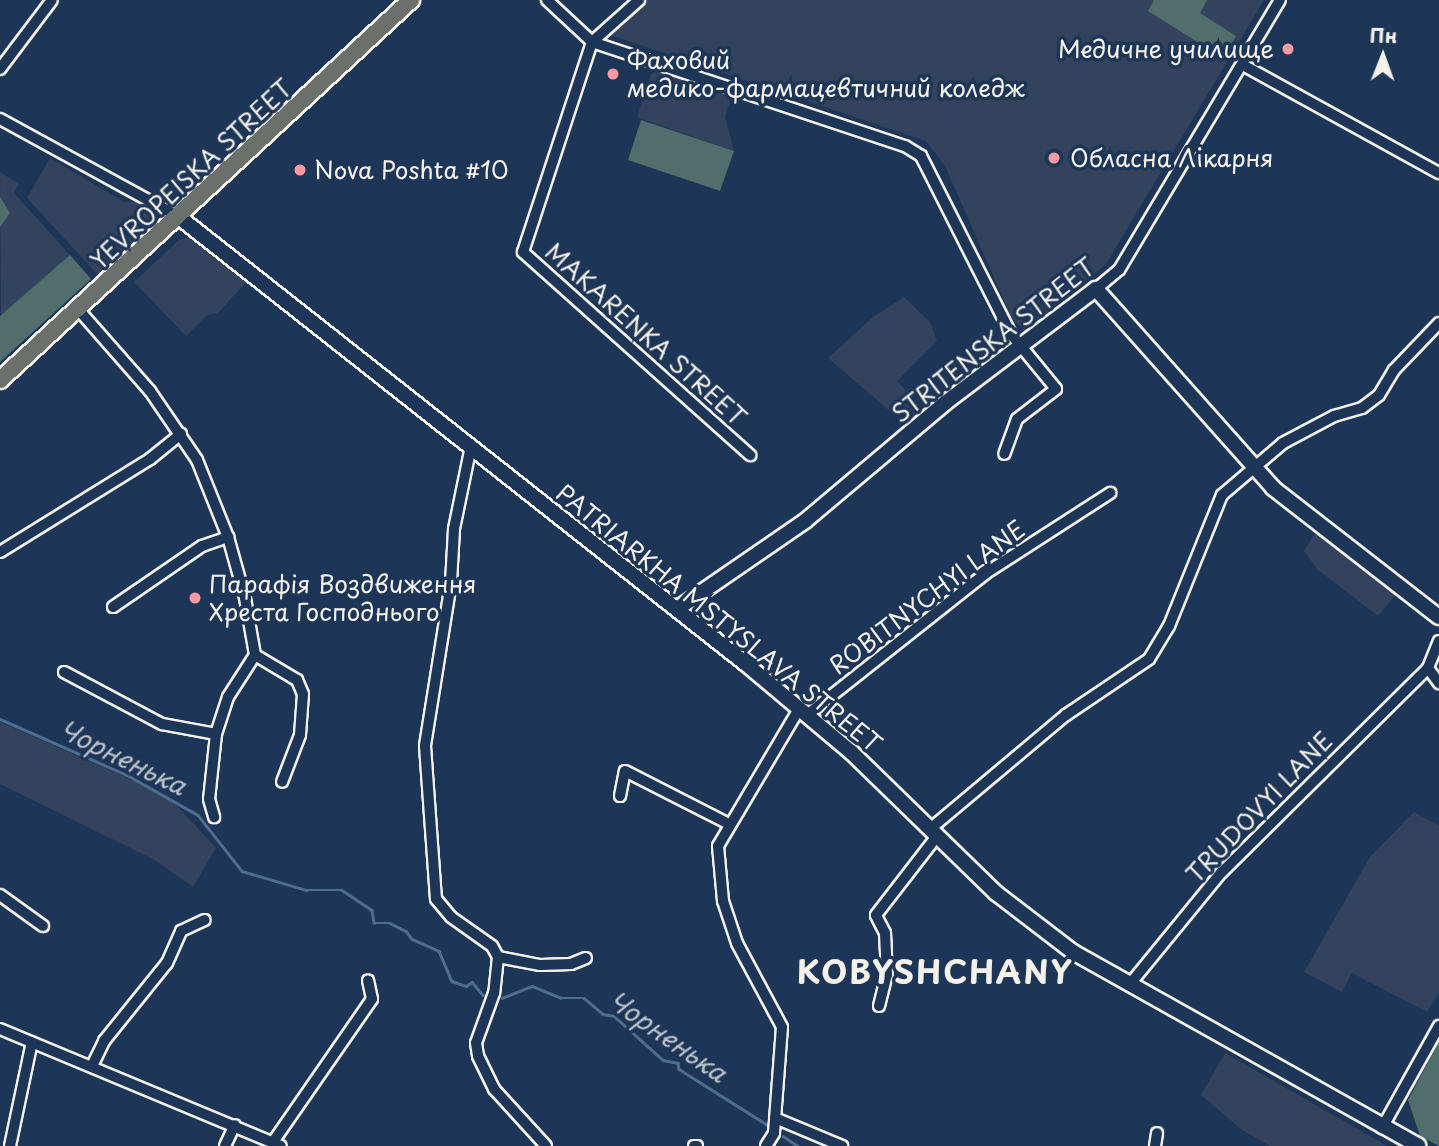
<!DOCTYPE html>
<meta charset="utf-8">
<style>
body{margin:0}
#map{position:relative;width:1439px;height:1146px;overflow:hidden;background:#1d3557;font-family:"Playpen Sans",sans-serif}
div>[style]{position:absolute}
.built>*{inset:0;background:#33435e}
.green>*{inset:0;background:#516e6d}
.stream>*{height:2.5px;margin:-1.25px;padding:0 1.25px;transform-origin:1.25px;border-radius:1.25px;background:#4f6e8f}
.roads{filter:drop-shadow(2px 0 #f4f1e8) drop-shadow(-2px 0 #f4f1e8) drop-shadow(0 2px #f4f1e8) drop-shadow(0 -2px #f4f1e8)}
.street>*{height:10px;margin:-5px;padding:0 5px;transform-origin:5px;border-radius:5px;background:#1d3557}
.secondary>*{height:14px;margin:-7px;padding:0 7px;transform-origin:7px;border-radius:7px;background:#1d3557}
.primary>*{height:16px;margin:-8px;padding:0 8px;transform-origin:8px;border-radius:8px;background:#6c706d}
.dots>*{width:19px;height:19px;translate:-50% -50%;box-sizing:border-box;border:4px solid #1d3557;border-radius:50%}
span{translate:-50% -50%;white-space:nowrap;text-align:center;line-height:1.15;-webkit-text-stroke:7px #1d3557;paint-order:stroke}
.poi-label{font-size:24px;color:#f4f1e8}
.right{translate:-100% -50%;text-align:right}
.left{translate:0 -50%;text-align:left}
.street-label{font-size:24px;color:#f4f1e8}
.water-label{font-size:26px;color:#bac3c9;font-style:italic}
.district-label{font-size:32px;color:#f4f1e8;font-weight:700;letter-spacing:2px}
.north{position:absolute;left:1348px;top:21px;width:70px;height:70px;-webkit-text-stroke:5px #1d3557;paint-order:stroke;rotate:1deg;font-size:19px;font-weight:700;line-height:28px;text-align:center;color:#f4f1e8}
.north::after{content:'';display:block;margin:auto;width:24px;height:32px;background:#f4f1e8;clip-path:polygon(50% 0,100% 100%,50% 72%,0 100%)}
</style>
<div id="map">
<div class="built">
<i style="clip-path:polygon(647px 0,1264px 0,1106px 264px,1024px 331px,1011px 316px,945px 166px,926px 141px,610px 35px)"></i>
<i style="clip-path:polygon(655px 63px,734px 89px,725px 117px,734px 151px,637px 117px)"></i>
<i style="clip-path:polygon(50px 158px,124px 202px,136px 202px,153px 212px,152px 227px,99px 276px,27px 198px)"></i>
<i style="clip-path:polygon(0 172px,19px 184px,14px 193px,70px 255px,1px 317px)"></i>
<i style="clip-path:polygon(189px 237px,248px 280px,218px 313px,207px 315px,186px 336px,134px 282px,179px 240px)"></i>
<i style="clip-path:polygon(904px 297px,930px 322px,937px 341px,897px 381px,923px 409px,905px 424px,828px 358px,872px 318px)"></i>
<i style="clip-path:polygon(1316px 532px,1397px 593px,1378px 616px,1317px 569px,1304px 551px)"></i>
<i style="clip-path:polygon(0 722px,168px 796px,216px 848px,193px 887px,155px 860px,0 784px)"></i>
<i style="clip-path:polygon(1414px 812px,1439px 826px,1439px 992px,1427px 1012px,1352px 973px,1342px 992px,1304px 972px,1370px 857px)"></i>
<i style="clip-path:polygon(1225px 1053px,1387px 1146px,1270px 1146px,1242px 1130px,1201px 1095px)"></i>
</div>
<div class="green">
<i style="clip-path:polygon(1154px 0,1207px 0,1200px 13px,1236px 36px,1223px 58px,1148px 11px)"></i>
<i style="clip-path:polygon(641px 120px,734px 151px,720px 191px,628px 160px)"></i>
<i style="clip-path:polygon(0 197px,10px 213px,0 227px)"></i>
<i style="clip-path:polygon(70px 255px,91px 279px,0 362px,0 316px)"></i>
<i style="clip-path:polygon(1439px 1042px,1439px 1146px,1420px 1136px,1408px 1100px)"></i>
</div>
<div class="stream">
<i style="left:0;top:719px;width:141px;rotate:23.8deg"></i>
<i style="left:129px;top:776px;width:79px;rotate:29.5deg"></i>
<i style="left:198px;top:815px;width:71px;rotate:51.8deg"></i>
<i style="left:242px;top:871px;width:67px;rotate:16.5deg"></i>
<i style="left:306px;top:890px;width:36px"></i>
<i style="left:342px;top:890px;width:36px;rotate:34deg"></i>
<i style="left:372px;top:910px;width:13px;rotate:81deg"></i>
<i style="left:374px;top:923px;width:16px"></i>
<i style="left:390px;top:923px;width:18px;rotate:27deg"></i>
<i style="left:406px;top:931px;width:10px;rotate:53deg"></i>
<i style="left:412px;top:939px;width:30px;rotate:24deg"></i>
<i style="left:439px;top:951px;width:33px;rotate:67deg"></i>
<i style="left:452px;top:981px;width:15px;rotate:20deg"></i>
<i style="left:466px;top:986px;width:7px;rotate:-34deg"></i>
<i style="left:472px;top:982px;width:17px;rotate:50deg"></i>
<i style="left:502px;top:998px;width:32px;rotate:-22deg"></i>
<i style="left:532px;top:986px;width:31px;rotate:22deg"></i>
<i style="left:561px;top:998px;width:23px"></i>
<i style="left:584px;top:998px;width:25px;rotate:40deg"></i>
<i style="left:603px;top:1014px;width:11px;rotate:10deg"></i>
<i style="left:614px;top:1016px;width:66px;rotate:41.9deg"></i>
<i style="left:663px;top:1060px;width:15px;rotate:11deg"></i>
<i style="left:678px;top:1063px;width:6px;rotate:81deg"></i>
<i style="left:679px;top:1069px;width:107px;rotate:32.3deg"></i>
<i style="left:783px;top:1136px;width:18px;rotate:34deg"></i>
</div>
<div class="roads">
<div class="street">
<i style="left:547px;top:0;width:62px;rotate:43deg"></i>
<i style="left:592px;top:42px;width:330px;rotate:18.4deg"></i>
<i style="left:905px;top:146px;width:19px;rotate:32deg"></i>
<i style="left:921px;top:156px;width:199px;rotate:63.2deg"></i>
<i style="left:1011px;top:334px;width:71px;rotate:50.7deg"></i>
<i style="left:1056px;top:389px;width:49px;rotate:142.4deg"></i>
<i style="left:1017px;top:419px;width:37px;rotate:110deg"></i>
<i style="left:639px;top:0;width:63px;rotate:138.2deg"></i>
<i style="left:592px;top:42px;width:221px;rotate:108.2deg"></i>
<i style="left:523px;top:252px;width:305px;rotate:41.8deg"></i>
<i style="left:1243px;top:65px;width:224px;rotate:28.9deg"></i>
<i style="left:0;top:69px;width:86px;rotate:-53deg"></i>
<i style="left:0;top:119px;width:204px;rotate:28.7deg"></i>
<i style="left:1096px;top:289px;width:30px;rotate:-40deg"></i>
<i style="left:1119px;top:270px;width:314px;rotate:-59.2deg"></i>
<i style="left:77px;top:308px;width:111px;rotate:48.7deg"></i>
<i style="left:150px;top:391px;width:83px;rotate:55.7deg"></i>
<i style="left:197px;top:460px;width:83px;rotate:68.1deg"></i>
<i style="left:228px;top:537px;width:63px;rotate:74.4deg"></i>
<i style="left:245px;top:598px;width:58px;rotate:80deg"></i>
<i style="left:255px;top:655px;width:50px;rotate:122.7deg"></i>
<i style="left:228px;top:697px;width:39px;rotate:108deg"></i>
<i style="left:216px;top:734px;width:65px;rotate:96.1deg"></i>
<i style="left:209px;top:799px;width:19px;rotate:74deg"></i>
<i style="left:471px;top:446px;width:85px;rotate:101.6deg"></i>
<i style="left:454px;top:529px;width:54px;rotate:93.2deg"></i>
<i style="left:451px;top:583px;width:165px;rotate:99.1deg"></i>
<i style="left:425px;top:746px;width:153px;rotate:85.9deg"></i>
<i style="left:436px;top:899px;width:23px;rotate:50deg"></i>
<i style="left:451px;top:917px;width:50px;rotate:35.3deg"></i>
<i style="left:492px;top:946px;width:13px;rotate:61deg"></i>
<i style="left:498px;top:957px;width:43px;rotate:10.8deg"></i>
<i style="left:540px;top:965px;width:31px;rotate:-2deg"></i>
<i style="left:571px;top:964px;width:16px;rotate:-22deg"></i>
<i style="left:0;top:552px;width:176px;rotate:-31.8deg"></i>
<i style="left:150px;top:459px;width:40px;rotate:-39deg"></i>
<i style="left:113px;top:607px;width:108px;rotate:-34.4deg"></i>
<i style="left:202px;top:546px;width:28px;rotate:-19deg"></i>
<i style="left:255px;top:655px;width:49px;rotate:30.8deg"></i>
<i style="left:297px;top:680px;width:15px;rotate:67deg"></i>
<i style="left:303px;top:694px;width:41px;rotate:94.2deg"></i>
<i style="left:300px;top:735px;width:50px;rotate:111deg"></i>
<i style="left:1428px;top:668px;width:19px;rotate:54deg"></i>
<i style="left:64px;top:672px;width:111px;rotate:28deg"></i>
<i style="left:162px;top:724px;width:55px;rotate:10.5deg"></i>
<i style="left:807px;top:715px;width:228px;rotate:-38.4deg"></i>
<i style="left:986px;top:573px;width:148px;rotate:-32.8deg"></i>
<i style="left:620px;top:796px;width:25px;rotate:-79deg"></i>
<i style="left:625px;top:771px;width:117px;rotate:27deg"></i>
<i style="left:930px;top:829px;width:177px;rotate:-40deg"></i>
<i style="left:1066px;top:715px;width:100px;rotate:-34deg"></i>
<i style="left:1149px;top:659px;width:39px;rotate:-59deg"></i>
<i style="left:1169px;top:626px;width:141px;rotate:-68deg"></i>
<i style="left:1222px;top:495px;width:80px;rotate:-40.4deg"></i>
<i style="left:1283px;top:443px;width:58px;rotate:-27.9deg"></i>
<i style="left:1334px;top:416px;width:29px;rotate:-16deg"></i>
<i style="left:1362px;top:408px;width:21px;rotate:-37deg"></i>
<i style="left:1379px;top:395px;width:29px;rotate:-59deg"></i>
<i style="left:1394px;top:370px;width:65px;rotate:-46.2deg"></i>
<i style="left:0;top:895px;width:53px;rotate:35.8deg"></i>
<i style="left:498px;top:957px;width:36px;rotate:96deg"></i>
<i style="left:494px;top:993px;width:53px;rotate:109.8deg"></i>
<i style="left:476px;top:1043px;width:13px;rotate:81deg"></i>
<i style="left:478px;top:1056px;width:37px;rotate:64deg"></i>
<i style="left:494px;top:1089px;width:77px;rotate:47.6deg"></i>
<i style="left:1130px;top:984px;width:144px;rotate:-50.7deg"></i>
<i style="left:1221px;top:873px;width:291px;rotate:-44.7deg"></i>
<i style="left:1428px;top:668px;width:29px;rotate:-68deg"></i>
<i style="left:879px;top:1006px;width:32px;rotate:-76deg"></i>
<i style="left:887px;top:975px;width:42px;rotate:-92.7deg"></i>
<i style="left:885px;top:933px;width:20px;rotate:-117deg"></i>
<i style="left:876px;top:915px;width:100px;rotate:-52.3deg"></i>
<i style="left:0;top:1029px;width:304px;rotate:22.6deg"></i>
<i style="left:92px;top:1066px;width:28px;rotate:-64deg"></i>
<i style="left:104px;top:1041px;width:100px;rotate:-51.1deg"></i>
<i style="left:167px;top:963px;width:35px;rotate:-66deg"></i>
<i style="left:181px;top:931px;width:26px;rotate:-25deg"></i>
<i style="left:775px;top:1118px;width:73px;rotate:22.7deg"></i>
<i style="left:1382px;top:1128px;width:117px;rotate:-60.8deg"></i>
<i style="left:273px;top:1142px;width:174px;rotate:-55.3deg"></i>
<i style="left:372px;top:999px;width:19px;rotate:-102deg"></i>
<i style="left:10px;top:1146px;width:106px;rotate:-78.1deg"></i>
<i style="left:225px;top:1146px;width:23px;rotate:-65deg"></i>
<i style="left:694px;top:1146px;width:3px"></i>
<i style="left:766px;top:1146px;width:15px;rotate:-58deg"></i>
<i style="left:774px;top:1133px;width:106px;rotate:-85.7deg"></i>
<i style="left:782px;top:1027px;width:95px;rotate:-118.2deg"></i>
<i style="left:737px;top:943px;width:44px;rotate:-108.4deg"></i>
<i style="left:723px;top:901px;width:55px;rotate:-95.2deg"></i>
<i style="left:718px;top:846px;width:159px;rotate:-59.4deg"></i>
<i style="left:1155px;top:1146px;width:13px;rotate:-81deg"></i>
</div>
<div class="secondary">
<i style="left:179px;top:217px;width:722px;rotate:38.25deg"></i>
<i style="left:746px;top:664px;width:137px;rotate:40deg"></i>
<i style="left:851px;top:752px;width:202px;rotate:44.2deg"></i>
<i style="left:996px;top:893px;width:97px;rotate:37.5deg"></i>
<i style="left:1073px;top:952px;width:396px;rotate:29.3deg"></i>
<i style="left:677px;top:609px;width:155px;rotate:-34.5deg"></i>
<i style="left:805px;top:521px;width:183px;rotate:-40.1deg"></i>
<i style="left:945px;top:403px;width:189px;rotate:-37.1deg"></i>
<i style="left:1096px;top:289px;width:266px;rotate:48.3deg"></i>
<i style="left:1273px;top:488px;width:210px;rotate:37.9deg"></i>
</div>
<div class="primary">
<i style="left:0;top:380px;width:560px;rotate:-42.76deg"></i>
</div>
</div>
<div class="dots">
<i style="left:1288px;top:49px;background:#ff9aa2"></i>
<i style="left:613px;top:74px;background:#ff9aa2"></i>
<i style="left:1054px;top:158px;background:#ff9aa2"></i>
<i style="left:300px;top:170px;background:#ff9aa2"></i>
<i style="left:195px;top:598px;background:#ff9aa2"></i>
</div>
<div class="poi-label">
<span class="right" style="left:1274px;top:49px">Медичне училище</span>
<span class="left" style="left:627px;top:74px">Фаховий<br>медико-фармацевтичний коледж</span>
<span class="left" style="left:1070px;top:158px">Обласна Лікарня</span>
<span class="left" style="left:314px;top:170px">Nova Poshta #10</span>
<span class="left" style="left:209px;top:598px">Парафія Воздвиження<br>Хреста Господнього</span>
</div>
<div class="street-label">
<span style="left:191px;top:174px;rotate:-43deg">YEVROPEISKA STREET</span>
<span style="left:646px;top:334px;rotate:42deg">MAKARENKA STREET</span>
<span style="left:993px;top:340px;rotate:-38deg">STRITENSKA STREET</span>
<span style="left:927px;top:597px;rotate:-37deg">ROBITNYCHYI LANE</span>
<span style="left:719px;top:618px;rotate:39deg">PATRIARKHA MSTYSLAVA STREET</span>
<span style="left:1259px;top:807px;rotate:-46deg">TRUDOVYI LANE</span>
</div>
<div class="water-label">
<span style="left:123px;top:757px;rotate:26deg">Чорненька</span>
<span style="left:668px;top:1036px;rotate:35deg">Чорненька</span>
</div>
<div class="district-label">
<span style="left:935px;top:971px">KOBYSHCHANY</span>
</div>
<div class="north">Пн</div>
</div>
